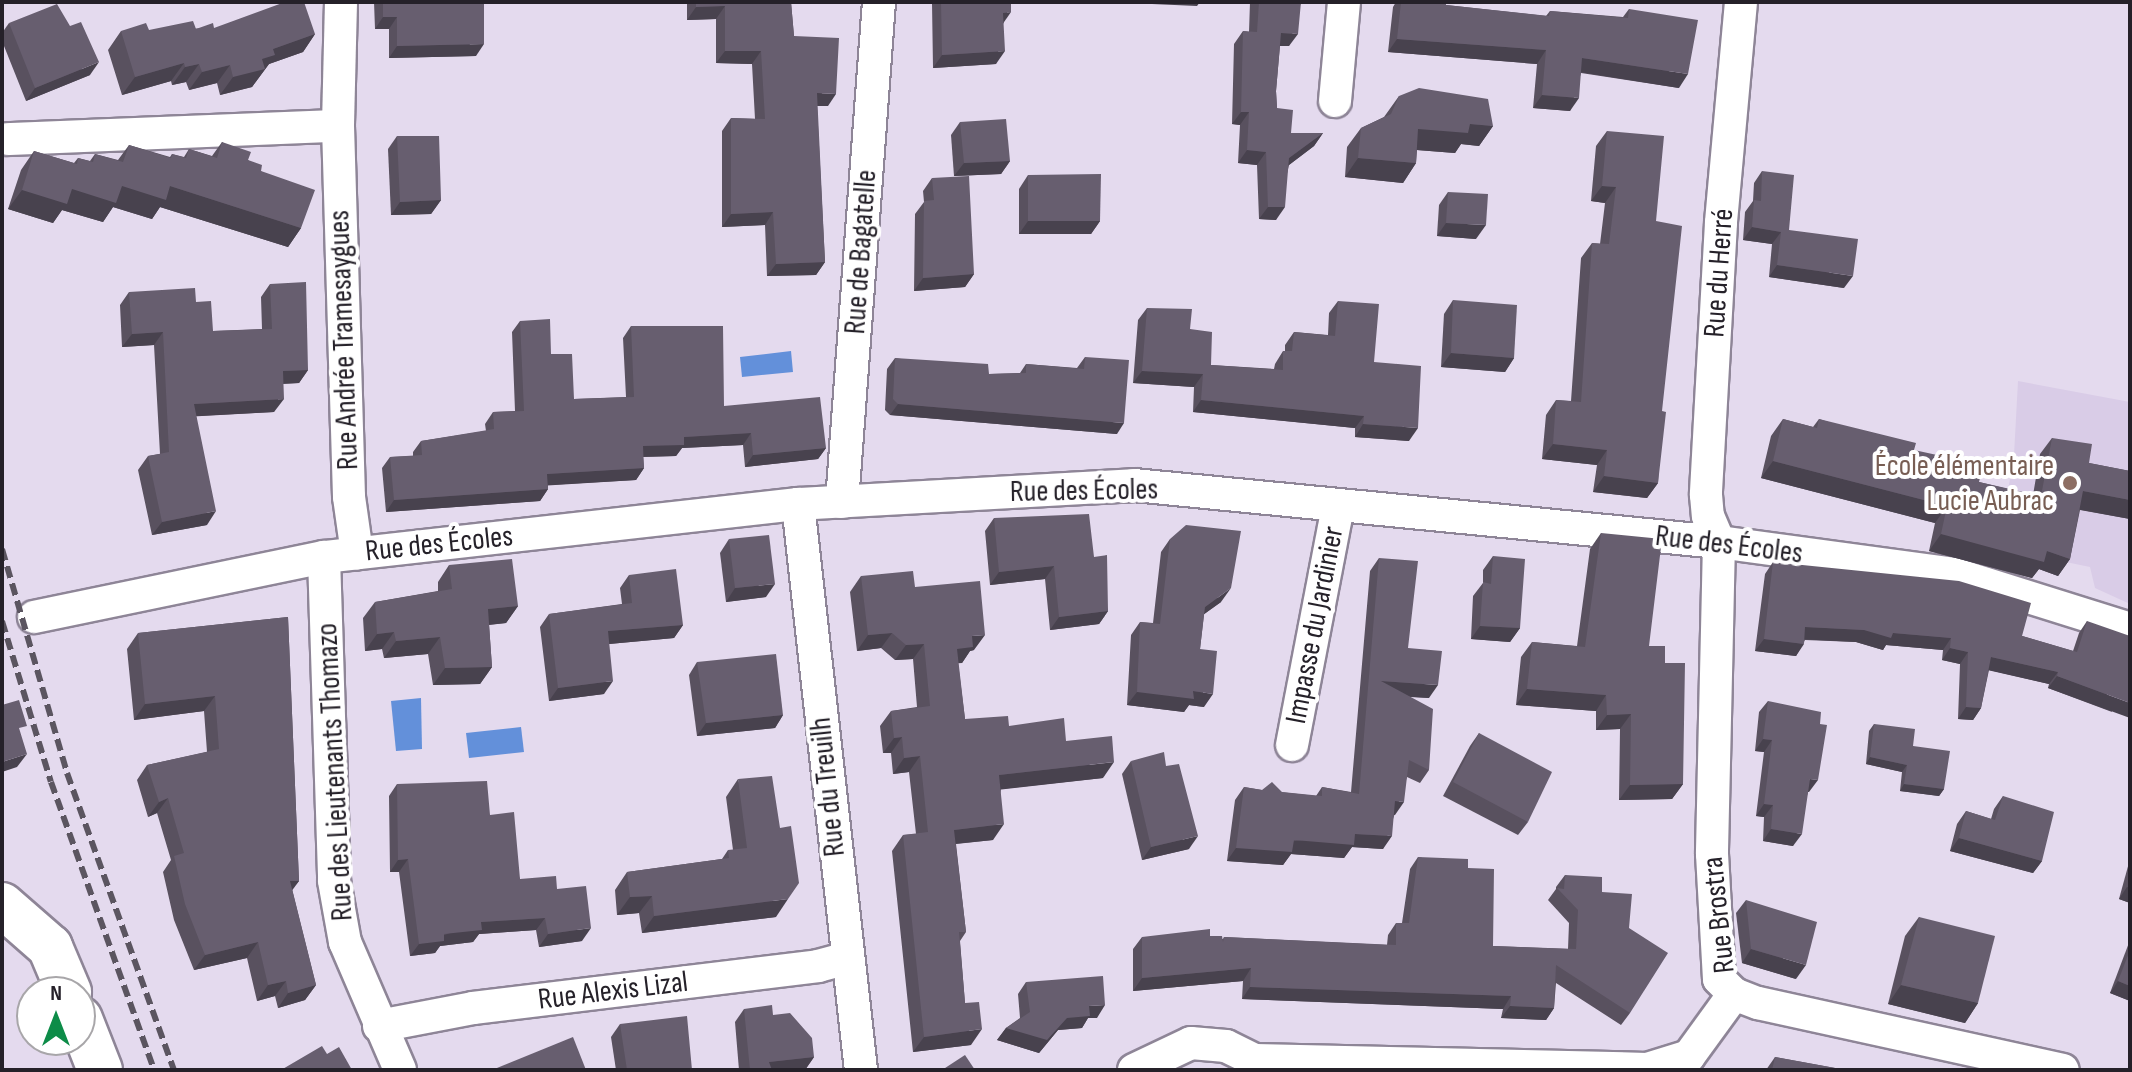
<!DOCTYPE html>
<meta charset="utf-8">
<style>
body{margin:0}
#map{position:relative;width:2132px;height:1072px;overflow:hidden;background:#e4daee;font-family:"Sofia Sans Condensed",sans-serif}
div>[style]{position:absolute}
.built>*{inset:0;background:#d9cce7}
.water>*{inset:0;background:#6390da}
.roads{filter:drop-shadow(2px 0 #8e8597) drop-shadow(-2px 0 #8e8597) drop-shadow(0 2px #8e8597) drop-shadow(0 -2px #8e8597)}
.street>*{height:32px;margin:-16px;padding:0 16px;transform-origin:16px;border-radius:16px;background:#fff}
.secondary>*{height:44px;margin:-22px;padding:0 22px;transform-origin:22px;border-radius:22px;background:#fff}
.rail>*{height:6px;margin-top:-3px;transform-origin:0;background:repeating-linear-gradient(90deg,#5b5560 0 12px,transparent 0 18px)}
.wall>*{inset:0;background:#59515f}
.shaded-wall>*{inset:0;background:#48424e}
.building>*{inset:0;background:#675e6f}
.dots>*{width:22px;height:22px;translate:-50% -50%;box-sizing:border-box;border:4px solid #fff;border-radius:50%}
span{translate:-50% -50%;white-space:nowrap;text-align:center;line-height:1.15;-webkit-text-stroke:8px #fff;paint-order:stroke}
.street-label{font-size:30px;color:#252129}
.education-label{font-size:30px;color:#785e54}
.right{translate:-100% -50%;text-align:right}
.frame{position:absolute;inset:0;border:4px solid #252129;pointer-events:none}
.north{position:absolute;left:16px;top:976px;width:80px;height:80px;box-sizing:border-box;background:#fff;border:2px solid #a8a6a9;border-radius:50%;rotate:0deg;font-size:22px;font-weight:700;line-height:32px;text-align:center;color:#252129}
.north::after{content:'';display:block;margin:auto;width:28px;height:36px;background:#0d8c48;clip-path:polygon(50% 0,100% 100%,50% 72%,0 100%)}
</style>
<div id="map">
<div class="built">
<i style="clip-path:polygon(2018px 381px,2130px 402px,2130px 604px,2095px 588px,2090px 567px,2061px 561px,2058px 576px,1997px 555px,2014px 455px)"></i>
</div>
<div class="water">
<i style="clip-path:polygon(791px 351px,793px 372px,742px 377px,740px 357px)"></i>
<i style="clip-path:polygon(421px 698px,422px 749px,396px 751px,391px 701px)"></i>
<i style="clip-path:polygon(521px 727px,524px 752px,469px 758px,466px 733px)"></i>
</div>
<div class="roads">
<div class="street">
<i style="left:341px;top:2px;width:124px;rotate:91.4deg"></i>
<i style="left:338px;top:126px;width:371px;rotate:88.3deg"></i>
<i style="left:349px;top:497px;width:57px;rotate:81.9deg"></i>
<i style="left:1741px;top:2px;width:222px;rotate:95.2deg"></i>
<i style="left:1721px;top:223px;width:272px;rotate:93.2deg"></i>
<i style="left:1706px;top:495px;width:21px;rotate:85deg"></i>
<i style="left:1708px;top:516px;width:28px;rotate:67deg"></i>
<i style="left:1719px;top:542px;width:312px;rotate:91.3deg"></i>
<i style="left:1712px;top:854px;width:125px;rotate:86.8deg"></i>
<i style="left:1719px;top:979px;width:21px;rotate:45deg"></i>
<i style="left:1734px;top:994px;width:26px;rotate:21deg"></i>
<i style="left:1758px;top:1003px;width:312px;rotate:12.4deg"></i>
<i style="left:1335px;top:101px;width:99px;rotate:-84.8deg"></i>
<i style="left:8px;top:139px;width:330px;rotate:-2.3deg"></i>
<i style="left:842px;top:502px;width:501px;rotate:-85.77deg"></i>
<i style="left:798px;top:504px;width:569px;rotate:83.65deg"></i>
<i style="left:324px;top:557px;width:324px;rotate:88.2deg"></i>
<i style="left:334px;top:881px;width:62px;rotate:79.8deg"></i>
<i style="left:345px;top:942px;width:139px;rotate:66.7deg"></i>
<i style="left:34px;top:617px;width:296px;rotate:-11.7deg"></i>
<i style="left:324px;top:557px;width:477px;rotate:-6.4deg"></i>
<i style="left:798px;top:504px;width:337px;rotate:-3.2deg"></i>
<i style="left:1134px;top:485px;width:588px;rotate:5.57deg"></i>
<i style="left:1719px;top:542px;width:238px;rotate:7.7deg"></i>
<i style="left:1955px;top:574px;width:183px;rotate:17.4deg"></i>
<i style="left:1292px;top:745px;width:244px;rotate:-79.1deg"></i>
<i style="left:379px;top:1026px;width:96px;rotate:-10.8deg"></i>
<i style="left:473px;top:1008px;width:348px;rotate:-6.9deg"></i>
<i style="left:818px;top:966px;width:30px;rotate:-15deg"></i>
<i style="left:1134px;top:1070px;width:63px;rotate:-25.3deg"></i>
<i style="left:1191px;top:1043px;width:35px;rotate:5deg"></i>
<i style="left:1226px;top:1046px;width:32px;rotate:26deg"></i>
<i style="left:1255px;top:1060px;width:392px;rotate:1.3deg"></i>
<i style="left:1647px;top:1069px;width:44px;rotate:-17.2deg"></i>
<i style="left:1689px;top:1056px;width:77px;rotate:-54deg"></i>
</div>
<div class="secondary">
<i style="left:2px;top:905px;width:64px;rotate:41.2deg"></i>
<i style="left:50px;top:947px;width:49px;rotate:67.1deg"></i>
<i style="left:80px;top:1019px;width:55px;rotate:68.6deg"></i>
</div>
</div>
<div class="rail">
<i style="left:2px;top:549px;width:233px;rotate:73.8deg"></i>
<i style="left:67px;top:773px;width:316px;rotate:70.2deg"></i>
<i style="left:2px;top:621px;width:168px;rotate:73.1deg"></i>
<i style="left:51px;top:782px;width:306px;rotate:70.3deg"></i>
</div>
<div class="wall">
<i style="clip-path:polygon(374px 2px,447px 2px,476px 56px,389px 58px,389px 29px,375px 29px)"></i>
<i style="clip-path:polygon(687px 2px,791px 2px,794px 36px,828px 106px,817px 106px,825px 262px,816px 275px,767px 276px,765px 225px,722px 227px,722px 131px,731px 118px,755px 119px,752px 64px,716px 63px,716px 19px,687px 20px)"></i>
<i style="clip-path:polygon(905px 2px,1011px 2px,1003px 24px,996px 64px,933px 68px,932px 3px)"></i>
<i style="clip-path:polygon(1250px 2px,1301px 2px,1289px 46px,1280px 46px,1276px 91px,1277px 108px,1291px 133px,1323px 133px,1314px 146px,1289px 165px,1276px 220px,1259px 219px,1257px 165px,1238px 163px,1240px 125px,1232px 124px,1234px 44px,1243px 31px,1249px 32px)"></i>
<i style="clip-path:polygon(1396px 2px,1446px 2px,1446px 5px,1546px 16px,1550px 11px,1623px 17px,1629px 9px,1679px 88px,1581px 73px,1570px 111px,1533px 108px,1537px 64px,1388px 52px,1393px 7px)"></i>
<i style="clip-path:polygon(9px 23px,90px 75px,26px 101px,2px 41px,2px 33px)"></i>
<i style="clip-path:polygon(214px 28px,315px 34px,303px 52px,269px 64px,252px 87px,220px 95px,217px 83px,189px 90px,186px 82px,172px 85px,171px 81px,122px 95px,108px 50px,121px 31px)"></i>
<i style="clip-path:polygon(1399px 96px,1493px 126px,1479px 146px,1461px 144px,1455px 153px,1417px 150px,1416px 163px,1403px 183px,1345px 177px,1347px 147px,1361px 128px,1384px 117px)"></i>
<i style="clip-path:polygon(960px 122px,1010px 161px,1001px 174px,954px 176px,951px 135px)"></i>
<i style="clip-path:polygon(1607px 131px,1656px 221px,1662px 411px,1658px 483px,1647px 498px,1593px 492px,1597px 465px,1542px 459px,1546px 415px,1556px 400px,1571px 401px,1581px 258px,1592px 243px,1600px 244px,1605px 203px,1591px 201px,1596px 146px)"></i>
<i style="clip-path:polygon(397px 136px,441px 200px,431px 214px,391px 215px,388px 149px)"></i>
<i style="clip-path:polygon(222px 142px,248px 160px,261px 171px,301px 228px,288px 247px,160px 207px,152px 219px,113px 207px,103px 222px,62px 210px,53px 223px,8px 209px,21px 170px,34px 151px,74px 163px,78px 158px,90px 161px,95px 154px,118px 160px,129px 145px,170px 157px,172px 154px,184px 157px,189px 149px,212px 156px)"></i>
<i style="clip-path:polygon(1762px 171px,1789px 230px,1844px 288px,1769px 277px,1772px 244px,1743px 240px,1745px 212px,1753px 201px,1754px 183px)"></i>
<i style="clip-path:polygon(1028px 175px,1100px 221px,1091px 234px,1019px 234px,1019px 189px)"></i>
<i style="clip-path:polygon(932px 178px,974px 274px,965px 287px,914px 291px,915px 214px,924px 202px,923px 191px)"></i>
<i style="clip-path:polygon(1448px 192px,1476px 239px,1437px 236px,1439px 205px)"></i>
<i style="clip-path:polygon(270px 284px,308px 370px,299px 383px,283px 384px,274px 412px,196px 416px,207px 525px,152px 535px,138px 470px,148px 456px,160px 454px,154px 345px,122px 347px,120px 305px,129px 292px,196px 302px,213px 331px,262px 329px,261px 297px)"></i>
<i style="clip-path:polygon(1453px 300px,1514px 358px,1505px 372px,1441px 367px,1444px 314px)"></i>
<i style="clip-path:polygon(1338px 301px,1374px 362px,1409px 441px,1355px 437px,1355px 428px,1193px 412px,1194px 387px,1133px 383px,1138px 320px,1147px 308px,1190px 329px,1211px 365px,1274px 369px,1275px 364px,1283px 351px,1285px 351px,1285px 345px,1294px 332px,1328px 335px,1329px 313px)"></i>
<i style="clip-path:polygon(520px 321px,551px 354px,574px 399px,626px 397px,623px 338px,631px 326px,724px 406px,826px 448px,818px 459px,745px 467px,743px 445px,682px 448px,676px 456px,643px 457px,644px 468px,636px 480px,548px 485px,548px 489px,540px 501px,386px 512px,382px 468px,390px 457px,413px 456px,413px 452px,421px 441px,486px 431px,485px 424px,493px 412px,515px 411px,512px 332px)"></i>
<i style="clip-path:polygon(1085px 357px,1117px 434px,890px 415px,885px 410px,887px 369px,895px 358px,989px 374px,1020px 373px,1026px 364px,1077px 368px)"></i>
<i style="clip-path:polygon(1783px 419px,1813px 427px,1819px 419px,1914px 450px,1979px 482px,2033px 495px,2040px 454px,2052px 438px,2089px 463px,2130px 471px,2130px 519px,2080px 510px,2070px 559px,2058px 576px,2039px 569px,2032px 578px,1929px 551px,1935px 523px,1761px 478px,1771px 436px)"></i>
<i style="clip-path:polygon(994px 518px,1094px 557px,1108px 611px,1099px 624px,1050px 630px,1045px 579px,990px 585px,985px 531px)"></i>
<i style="clip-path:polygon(1601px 533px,1649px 646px,1665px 663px,1683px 784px,1672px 799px,1619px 800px,1620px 729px,1596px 730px,1596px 711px,1516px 705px,1521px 657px,1532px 642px,1577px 646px,1590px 549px)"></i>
<i style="clip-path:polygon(729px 539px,766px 597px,726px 602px,720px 553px)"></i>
<i style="clip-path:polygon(1170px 539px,1221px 602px,1204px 614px,1200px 649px,1204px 707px,1189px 705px,1184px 712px,1127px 705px,1131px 635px,1140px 622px,1153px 623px,1161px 552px)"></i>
<i style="clip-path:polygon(1493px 556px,1520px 628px,1510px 642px,1471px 639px,1473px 596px,1483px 583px,1483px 570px)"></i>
<i style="clip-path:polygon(1379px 558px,1408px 648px,1429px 698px,1410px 697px,1429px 770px,1420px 783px,1407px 777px,1383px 849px,1352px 847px,1344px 858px,1291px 854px,1283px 865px,1227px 861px,1235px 800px,1244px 787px,1262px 790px,1316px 796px,1322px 787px,1351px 792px,1370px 571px)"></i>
<i style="clip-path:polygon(1773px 562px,2073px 651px,2079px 633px,2087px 621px,2112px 712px,2048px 688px,2049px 684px,1989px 670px,1981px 708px,1973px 720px,1958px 719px,1960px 664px,1942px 660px,1943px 650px,1886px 645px,1883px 650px,1856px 642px,1805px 640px,1796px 656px,1755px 651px,1765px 574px)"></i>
<i style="clip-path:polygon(449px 565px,518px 606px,506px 623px,489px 625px,492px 667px,480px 684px,433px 685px,428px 654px,384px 658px,382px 649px,365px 651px,363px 618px,375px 602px,438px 591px,438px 582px)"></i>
<i style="clip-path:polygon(629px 575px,683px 625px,674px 638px,609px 644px,604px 694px,549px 701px,540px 627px,549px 614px,622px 604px,620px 588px)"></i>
<i style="clip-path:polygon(861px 576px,915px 587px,974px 650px,970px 651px,962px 663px,958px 663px,965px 719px,1009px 726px,1066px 741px,1103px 778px,1001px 789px,993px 840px,956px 844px,966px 932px,960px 941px,965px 1003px,971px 1045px,913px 1052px,892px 851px,903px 835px,916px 834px,909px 772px,893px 774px,891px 753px,883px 753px,880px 726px,891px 711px,917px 707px,913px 659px,895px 660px,881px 648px,857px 651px,850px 592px)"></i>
<i style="clip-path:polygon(288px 617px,299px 881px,292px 889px,316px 985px,305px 1000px,278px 1008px,275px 996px,257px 1001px,247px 958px,194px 970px,174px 920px,163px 872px,171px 860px,157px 813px,148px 817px,137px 780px,147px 765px,207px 752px,204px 711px,134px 720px,127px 649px,138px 633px)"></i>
<i style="clip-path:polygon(697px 662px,783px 715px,775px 728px,697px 736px,689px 675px)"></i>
<i style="clip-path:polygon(1768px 701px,1809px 792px,1808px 792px,1793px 846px,1763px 841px,1764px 817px,1756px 816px,1764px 752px,1755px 751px,1759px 712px)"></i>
<i style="clip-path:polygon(1874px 724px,1913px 746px,1944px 789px,1939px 796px,1900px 791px,1902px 772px,1866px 764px,1869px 731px)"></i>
<i style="clip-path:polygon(1479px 733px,1528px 822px,1518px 835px,1443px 796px,1470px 746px)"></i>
<i style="clip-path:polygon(1131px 761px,1189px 849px,1142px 860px,1122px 774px)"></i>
<i style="clip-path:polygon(738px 779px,776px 917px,642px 933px,639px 913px,617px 915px,615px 890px,627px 872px,722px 859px,728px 850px,733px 850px,726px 797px)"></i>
<i style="clip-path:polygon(397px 784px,490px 815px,520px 879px,557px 889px,582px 941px,539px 947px,536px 930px,479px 934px,473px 942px,440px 946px,435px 953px,410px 956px,399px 872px,390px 872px,389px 796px)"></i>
<i style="clip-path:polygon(2003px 796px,2042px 861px,2033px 873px,1950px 851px,1957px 824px,1966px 811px,1991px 819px,1994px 809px)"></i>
<i style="clip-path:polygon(1418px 857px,1468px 868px,1493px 946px,1568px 949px,1569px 923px,1548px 900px,1556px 889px,1556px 887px,1565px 875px,1602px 892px,1629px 928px,1630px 1013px,1621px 1025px,1556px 983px,1554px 1008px,1546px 1020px,1501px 1018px,1503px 1009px,1242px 999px,1243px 981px,1133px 991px,1133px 949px,1142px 937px,1223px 939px,1224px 937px,1387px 945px,1388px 935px,1396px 923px,1402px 923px,1410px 869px)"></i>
<i style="clip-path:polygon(2130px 859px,2130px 903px,2119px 899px)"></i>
<i style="clip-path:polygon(1746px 900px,1796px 979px,1742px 963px,1736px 913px)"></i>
<i style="clip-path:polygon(1919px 917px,1978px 1003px,1965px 1023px,1888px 1004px,1905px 936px)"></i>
<i style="clip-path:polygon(2130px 940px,2130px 1001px,2110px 993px)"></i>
<i style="clip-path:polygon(1026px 982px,1097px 1018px,1088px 1018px,1082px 1028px,1058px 1030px,1039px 1053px,997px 1040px,1006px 1028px,1020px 1018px,1018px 994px)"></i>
<i style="clip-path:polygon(744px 1009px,773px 1015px,814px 1057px,805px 1070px,739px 1070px,735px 1022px)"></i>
<i style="clip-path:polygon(620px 1024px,692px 1070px,616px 1070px,611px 1037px)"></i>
<i style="clip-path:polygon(1775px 1057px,1846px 1070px,1766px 1070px)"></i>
</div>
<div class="shaded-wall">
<i style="clip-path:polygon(1153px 2px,1200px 2px,1197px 6px,1152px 4px)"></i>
<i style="clip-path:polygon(725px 6px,716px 19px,687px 20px,696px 7px)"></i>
<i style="clip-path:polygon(1011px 12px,1002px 25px,1003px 13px)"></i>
<i style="clip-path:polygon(383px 17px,397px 17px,389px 29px,375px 29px)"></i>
<i style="clip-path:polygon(1281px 33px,1298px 34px,1289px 46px,1272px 46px)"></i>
<i style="clip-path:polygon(315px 34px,303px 52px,269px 64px,252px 87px,220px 95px,233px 77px,262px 59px,273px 49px)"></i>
<i style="clip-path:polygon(1397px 39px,1546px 50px,1537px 64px,1388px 52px)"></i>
<i style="clip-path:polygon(484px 44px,476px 56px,389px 58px,397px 46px)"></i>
<i style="clip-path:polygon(725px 51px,761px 51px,752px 64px,716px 63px)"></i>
<i style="clip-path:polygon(1005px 51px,996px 64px,933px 68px,942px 55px)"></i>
<i style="clip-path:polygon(1582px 58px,1688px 74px,1679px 88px,1573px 71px)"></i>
<i style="clip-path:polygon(99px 62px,90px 75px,26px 101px,35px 88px)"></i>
<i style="clip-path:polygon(184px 63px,171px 81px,122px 95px,135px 77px)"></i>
<i style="clip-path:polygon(199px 64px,186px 82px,172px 85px,185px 67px)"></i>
<i style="clip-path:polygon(230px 65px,217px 83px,189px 90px,202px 72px)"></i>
<i style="clip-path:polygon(817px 93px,836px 94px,828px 106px,808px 106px)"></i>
<i style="clip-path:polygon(1542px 95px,1579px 98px,1570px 111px,1533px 108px)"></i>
<i style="clip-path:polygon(1241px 112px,1249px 112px,1240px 125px,1232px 124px)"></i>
<i style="clip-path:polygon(1470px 124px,1493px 126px,1479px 146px,1461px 144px,1455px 153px,1404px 149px,1418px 129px)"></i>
<i style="clip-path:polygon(1323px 133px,1314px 146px,1281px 171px,1289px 158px)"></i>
<i style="clip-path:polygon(1247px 150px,1266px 152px,1257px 165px,1238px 163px)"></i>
<i style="clip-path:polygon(1358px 158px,1416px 163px,1403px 183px,1345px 177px)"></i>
<i style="clip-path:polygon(1010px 161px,1001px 174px,954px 176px,964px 163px)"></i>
<i style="clip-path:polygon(122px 186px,170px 186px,301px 228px,288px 247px,160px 207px,152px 219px,113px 207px,103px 222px,62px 210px,53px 223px,8px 209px,22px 190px,72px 189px)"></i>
<i style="clip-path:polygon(1602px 186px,1616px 187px,1605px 203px,1591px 201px)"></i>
<i style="clip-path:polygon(441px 200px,431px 214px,391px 215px,400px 202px)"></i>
<i style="clip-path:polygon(1268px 207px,1285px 207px,1276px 220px,1259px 219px)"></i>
<i style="clip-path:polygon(773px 212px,765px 225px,722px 227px,731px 214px)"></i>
<i style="clip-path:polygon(1028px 221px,1100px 221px,1091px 234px,1019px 234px)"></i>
<i style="clip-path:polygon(1446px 223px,1486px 225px,1476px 239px,1437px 236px)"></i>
<i style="clip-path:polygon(1752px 227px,1781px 232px,1772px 244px,1743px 240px)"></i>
<i style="clip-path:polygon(825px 262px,816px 275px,767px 276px,776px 264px)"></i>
<i style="clip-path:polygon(1777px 265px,1853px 276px,1844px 288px,1769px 277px)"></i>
<i style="clip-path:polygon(974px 274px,965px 287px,914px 291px,923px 278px)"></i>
<i style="clip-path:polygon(163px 332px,154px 345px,122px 347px,132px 334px)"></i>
<i style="clip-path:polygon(1451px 353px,1514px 358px,1505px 372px,1441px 367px)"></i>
<i style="clip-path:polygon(308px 370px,299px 383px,274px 384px,283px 371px)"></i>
<i style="clip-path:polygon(1142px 371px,1203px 374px,1194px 387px,1133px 383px)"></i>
<i style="clip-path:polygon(284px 399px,274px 412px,184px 417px,194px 404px)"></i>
<i style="clip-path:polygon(1201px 400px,1364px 416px,1355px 428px,1193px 412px)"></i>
<i style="clip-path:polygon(898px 404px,1124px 423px,1117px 434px,890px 415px)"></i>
<i style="clip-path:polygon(1363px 424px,1418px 428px,1409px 441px,1355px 437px)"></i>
<i style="clip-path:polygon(751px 433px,743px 445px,682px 448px,676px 456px,635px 457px,643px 446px,684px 437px)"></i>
<i style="clip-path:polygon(1553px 444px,1607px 450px,1597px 465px,1542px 459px)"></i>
<i style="clip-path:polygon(826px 448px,818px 459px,745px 467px,753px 455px)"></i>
<i style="clip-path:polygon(1773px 461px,1947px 506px,1935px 523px,1761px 478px)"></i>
<i style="clip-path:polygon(644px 468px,636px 480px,539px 486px,547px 474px)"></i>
<i style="clip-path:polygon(1604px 476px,1658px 483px,1647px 498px,1593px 492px)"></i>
<i style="clip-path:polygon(548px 489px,540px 501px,386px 512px,394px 500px)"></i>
<i style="clip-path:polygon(2083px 491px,2130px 500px,2130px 519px,2071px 508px)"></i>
<i style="clip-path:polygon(216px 511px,207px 525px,152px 535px,162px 522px)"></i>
<i style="clip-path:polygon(1941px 534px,2047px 551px,2070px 559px,2058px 576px,2039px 569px,2032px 578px,1929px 551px)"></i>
<i style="clip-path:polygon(1054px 566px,1045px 579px,990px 585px,999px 572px)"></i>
<i style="clip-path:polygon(775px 584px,766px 597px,726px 602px,735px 588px)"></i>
<i style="clip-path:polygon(1231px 588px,1221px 602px,1196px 620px,1205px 607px)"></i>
<i style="clip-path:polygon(518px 606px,506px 623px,476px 626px,488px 609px)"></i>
<i style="clip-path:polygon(1108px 611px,1099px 624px,1050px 630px,1059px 617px)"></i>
<i style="clip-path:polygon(683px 625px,674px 638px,598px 645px,608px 631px)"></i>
<i style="clip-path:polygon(1480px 626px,1520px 628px,1510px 642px,1471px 639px)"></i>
<i style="clip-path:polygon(1805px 627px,1864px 630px,1893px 633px,1951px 638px,1943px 650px,1886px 645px,1883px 650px,1856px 642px,1797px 639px)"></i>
<i style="clip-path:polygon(394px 632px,382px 649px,365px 651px,377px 634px)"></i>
<i style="clip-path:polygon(892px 633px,881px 648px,857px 651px,868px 635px)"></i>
<i style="clip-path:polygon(985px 635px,974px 650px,970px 651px,962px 663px,946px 664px,957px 649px,972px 636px)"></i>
<i style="clip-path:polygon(440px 637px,428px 654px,384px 658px,396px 641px)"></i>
<i style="clip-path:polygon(1764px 639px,1804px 644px,1796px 656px,1755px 651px)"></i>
<i style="clip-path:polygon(924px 644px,913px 659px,895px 660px,906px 645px)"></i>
<i style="clip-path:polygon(1950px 648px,1968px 652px,1960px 664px,1942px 660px)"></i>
<i style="clip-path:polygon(1991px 657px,2058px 672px,2049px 684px,1983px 669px)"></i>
<i style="clip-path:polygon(492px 667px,480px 684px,433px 685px,445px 668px)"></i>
<i style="clip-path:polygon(2057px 676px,2130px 703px,2130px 718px,2048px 688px)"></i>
<i style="clip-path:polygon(613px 681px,604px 694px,549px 701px,558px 688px)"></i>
<i style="clip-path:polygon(1381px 681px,1438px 685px,1429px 698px,1372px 694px)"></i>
<i style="clip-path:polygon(1527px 689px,1606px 695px,1596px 711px,1516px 705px)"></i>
<i style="clip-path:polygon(1193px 691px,1213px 694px,1204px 707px,1189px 705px,1184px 712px,1127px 705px,1137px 692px)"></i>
<i style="clip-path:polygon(215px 696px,204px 711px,134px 720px,145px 704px)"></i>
<i style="clip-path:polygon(1966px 707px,1981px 708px,1973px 720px,1958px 719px)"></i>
<i style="clip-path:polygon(1631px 714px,1620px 729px,1596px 730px,1607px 715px)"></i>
<i style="clip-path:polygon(783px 715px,775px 728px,697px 736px,706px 723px)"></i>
<i style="clip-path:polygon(902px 737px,891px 753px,883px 753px,894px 738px)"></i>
<i style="clip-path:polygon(1763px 739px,1772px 740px,1764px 752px,1755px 751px)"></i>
<i style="clip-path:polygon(27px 754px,17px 767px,2px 772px,2px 762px)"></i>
<i style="clip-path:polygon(920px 756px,909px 772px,893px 774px,904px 758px)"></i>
<i style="clip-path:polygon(1870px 757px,1907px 765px,1902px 772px,1866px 764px)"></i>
<i style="clip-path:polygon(1114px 762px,1103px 778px,988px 791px,999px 775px)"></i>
<i style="clip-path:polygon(1810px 779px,1818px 780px,1809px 792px,1801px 791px)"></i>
<i style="clip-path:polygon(1683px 784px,1672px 799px,1619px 800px,1630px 785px)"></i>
<i style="clip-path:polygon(1904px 784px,1944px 789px,1939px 796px,1900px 791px)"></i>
<i style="clip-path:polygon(168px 798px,157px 813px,148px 817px,159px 802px)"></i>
<i style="clip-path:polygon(1395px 801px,1404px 802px,1395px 815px,1386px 814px)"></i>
<i style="clip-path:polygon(1764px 804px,1773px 805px,1764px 817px,1756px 816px)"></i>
<i style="clip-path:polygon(1004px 824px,993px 840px,943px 845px,954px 830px)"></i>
<i style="clip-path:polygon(1771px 829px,1802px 834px,1793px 846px,1763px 841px)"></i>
<i style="clip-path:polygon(1355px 834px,1392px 836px,1383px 849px,1352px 847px,1344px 858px,1291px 854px,1283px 865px,1227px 861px,1236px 848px)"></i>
<i style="clip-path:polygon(1198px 836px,1189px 849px,1142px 860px,1151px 847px)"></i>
<i style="clip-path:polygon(1959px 838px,2042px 861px,2033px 873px,1950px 851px)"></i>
<i style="clip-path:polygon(408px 859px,399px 872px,390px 872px,398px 860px)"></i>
<i style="clip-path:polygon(290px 881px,299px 881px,288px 896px)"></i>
<i style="clip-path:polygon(2127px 887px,2130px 888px,2130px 903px,2119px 899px)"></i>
<i style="clip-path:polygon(652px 896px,639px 913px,617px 915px,630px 897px)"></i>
<i style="clip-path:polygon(788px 899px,776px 917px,642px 933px,654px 916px)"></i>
<i style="clip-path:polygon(545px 918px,536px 930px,479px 934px,473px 942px,440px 946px,435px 953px,410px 956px,419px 944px,481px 922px)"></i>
<i style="clip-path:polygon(591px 928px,582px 941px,539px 947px,548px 934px)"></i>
<i style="clip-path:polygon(258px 942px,247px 958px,194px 970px,205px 955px)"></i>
<i style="clip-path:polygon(1751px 949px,1806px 965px,1796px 979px,1742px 963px)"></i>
<i style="clip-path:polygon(1251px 968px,1243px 981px,1133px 991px,1142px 978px)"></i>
<i style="clip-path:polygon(286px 981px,275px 996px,257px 1001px,268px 985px)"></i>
<i style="clip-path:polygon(2118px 981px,2130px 986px,2130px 1001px,2110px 993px)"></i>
<i style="clip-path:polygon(316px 985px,305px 1000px,278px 1008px,288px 993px)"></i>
<i style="clip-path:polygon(1901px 985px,1978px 1003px,1965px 1023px,1888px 1004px)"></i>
<i style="clip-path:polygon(1250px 987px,1511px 996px,1503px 1009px,1242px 999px)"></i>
<i style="clip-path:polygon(1105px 1005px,1097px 1018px,1088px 1018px,1082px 1028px,1058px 1030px,1039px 1053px,997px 1040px,1006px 1028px,1067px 1018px,1089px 1006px)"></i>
<i style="clip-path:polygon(1510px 1006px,1554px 1008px,1546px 1020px,1501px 1018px)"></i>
<i style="clip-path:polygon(982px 1029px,971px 1045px,913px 1052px,924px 1037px)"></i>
<i style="clip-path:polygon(814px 1057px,805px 1070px,763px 1070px,769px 1062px)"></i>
</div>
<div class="building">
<i style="clip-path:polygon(285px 2px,304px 2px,315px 34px,273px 49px,275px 55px,262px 59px,265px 69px,233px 77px,230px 65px,202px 72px,199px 64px,185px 67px,184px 63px,135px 77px,121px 31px,146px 23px,149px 30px,193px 21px,196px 29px,213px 23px,214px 28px)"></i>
<i style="clip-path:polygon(383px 2px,447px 2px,447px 4px,484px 4px,484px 44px,397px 46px,397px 17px,383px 17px)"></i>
<i style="clip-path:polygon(696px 2px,791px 2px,794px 36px,839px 38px,836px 94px,817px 93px,825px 262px,776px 264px,773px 212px,731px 214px,731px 118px,765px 119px,761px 51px,725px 51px,725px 6px,696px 7px)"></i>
<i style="clip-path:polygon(941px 2px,1011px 2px,1011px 12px,1003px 13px,1005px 51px,942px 55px)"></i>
<i style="clip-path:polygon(1259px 2px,1301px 2px,1298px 34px,1281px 33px,1276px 91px,1277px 108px,1293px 110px,1291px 133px,1323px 133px,1289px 158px,1285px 207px,1268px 207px,1266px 152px,1247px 150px,1249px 112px,1241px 112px,1243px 31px,1257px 32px)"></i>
<i style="clip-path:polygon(1401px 2px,1446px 2px,1446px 5px,1549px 16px,1550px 11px,1628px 18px,1629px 9px,1698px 20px,1688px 74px,1582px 58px,1579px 98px,1542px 95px,1546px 50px,1397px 39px)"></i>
<i style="clip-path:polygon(57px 4px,70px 26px,81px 22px,99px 62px,35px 88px,9px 23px)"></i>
<i style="clip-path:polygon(1419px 88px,1488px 99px,1493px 126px,1470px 124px,1468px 133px,1418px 129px,1416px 163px,1358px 158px,1361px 128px,1391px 114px,1399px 96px)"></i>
<i style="clip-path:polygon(1006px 119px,1010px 161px,964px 163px,960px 122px)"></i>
<i style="clip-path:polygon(1607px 131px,1664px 136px,1656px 221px,1682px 226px,1662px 411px,1666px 412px,1658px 483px,1604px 476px,1607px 450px,1553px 444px,1556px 400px,1581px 402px,1592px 243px,1609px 244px,1616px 187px,1602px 186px)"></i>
<i style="clip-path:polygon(397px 136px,439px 136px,441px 200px,400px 202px)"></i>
<i style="clip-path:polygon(222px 142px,251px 152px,248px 160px,262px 165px,261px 171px,315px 190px,301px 228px,170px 186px,166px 200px,122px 186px,116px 203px,72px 189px,67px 204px,22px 190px,34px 151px,77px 164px,78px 158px,93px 162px,95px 154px,123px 162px,129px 145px,171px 158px,172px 154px,186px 158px,189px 149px,217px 158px)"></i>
<i style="clip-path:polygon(1762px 171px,1794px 175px,1789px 230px,1858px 239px,1853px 276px,1777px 265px,1781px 232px,1752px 227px,1754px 200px,1761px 201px)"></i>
<i style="clip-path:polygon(1101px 174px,1100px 221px,1028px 221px,1028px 175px)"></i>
<i style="clip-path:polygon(969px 176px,974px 274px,923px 278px,924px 201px,934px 200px,932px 178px)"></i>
<i style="clip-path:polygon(1448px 192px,1488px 194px,1486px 225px,1446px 223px)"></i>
<i style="clip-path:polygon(306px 282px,308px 370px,283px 371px,284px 399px,194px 404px,216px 511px,162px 522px,148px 456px,169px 452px,163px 332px,132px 334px,129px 292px,195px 288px,196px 302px,211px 301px,213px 331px,272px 329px,270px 284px)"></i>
<i style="clip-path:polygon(1453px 300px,1517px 305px,1514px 358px,1451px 353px)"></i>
<i style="clip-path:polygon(1338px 301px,1379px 304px,1374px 362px,1421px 366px,1418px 428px,1363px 424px,1364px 416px,1201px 400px,1203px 374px,1142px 371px,1147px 308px,1192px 309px,1190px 329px,1212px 332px,1211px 365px,1283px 370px,1283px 351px,1292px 351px,1294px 332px,1335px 336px)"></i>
<i style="clip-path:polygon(550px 319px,551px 354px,572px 354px,574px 399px,634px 397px,631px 326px,723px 326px,724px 406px,820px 397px,826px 448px,753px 455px,751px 433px,684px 437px,684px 445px,643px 446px,644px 468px,547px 474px,548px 489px,394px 500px,390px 457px,422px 455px,421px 441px,494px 429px,493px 412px,524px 411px,520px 321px)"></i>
<i style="clip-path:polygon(1085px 357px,1129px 360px,1124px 423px,898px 404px,893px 399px,895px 358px,988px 364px,989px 374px,1026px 373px,1026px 364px,1084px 369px)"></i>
<i style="clip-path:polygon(1783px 419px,1817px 428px,1819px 419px,1916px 443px,1914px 450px,1983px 465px,1979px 482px,2041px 496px,2052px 438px,2092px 444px,2089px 463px,2130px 471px,2130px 500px,2083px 491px,2070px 559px,2047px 551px,2044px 562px,1941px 534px,1947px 506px,1773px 461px)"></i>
<i style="clip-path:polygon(1089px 514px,1094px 557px,1107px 555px,1108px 611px,1059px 617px,1054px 566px,999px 572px,994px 518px)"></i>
<i style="clip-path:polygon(1186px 525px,1241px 531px,1231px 588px,1205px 607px,1200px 649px,1217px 651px,1213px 694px,1193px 691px,1194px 699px,1137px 692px,1140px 622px,1160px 624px,1170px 539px)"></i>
<i style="clip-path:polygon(1601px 533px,1662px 539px,1649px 646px,1665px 646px,1665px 663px,1685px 663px,1683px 784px,1630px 785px,1631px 714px,1607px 715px,1606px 695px,1527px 689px,1532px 642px,1585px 647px)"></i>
<i style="clip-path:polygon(769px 535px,775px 584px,735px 588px,729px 539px)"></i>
<i style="clip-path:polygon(1493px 556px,1525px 559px,1520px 628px,1480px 626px,1483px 582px,1491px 584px)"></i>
<i style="clip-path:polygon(1379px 558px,1418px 561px,1408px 648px,1442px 651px,1438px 685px,1381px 681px,1433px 709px,1429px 770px,1409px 760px,1404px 802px,1395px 801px,1392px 836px,1355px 834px,1354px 845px,1294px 840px,1292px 852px,1236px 848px,1244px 787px,1262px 790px,1272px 782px,1282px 792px,1322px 796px,1322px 787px,1359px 794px)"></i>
<i style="clip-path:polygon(512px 559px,518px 606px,488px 609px,492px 667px,445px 668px,440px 637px,396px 641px,394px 632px,377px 634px,375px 602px,452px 589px,449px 565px)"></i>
<i style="clip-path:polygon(1773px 562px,1959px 581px,2031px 603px,2022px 636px,2077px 652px,2087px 621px,2130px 636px,2130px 703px,2057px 676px,2058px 672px,1991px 657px,1981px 708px,1966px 707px,1968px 652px,1950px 648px,1951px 638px,1893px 633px,1891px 638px,1864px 630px,1805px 627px,1804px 644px,1764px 639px)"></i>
<i style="clip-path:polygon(676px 569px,683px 625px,608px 631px,613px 681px,558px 688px,549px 614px,632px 603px,629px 575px)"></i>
<i style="clip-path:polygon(913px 571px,915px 587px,980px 581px,985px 635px,972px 636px,973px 647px,957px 649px,965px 719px,1008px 716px,1009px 726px,1064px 718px,1066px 741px,1112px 736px,1114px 762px,999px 775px,1004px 824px,954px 830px,966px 932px,959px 932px,965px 1003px,979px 1002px,982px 1029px,924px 1037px,903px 835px,928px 832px,920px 756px,904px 758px,902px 737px,894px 738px,891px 711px,930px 706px,924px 644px,906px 645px,892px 633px,868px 635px,861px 576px)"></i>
<i style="clip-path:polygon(288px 617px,299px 881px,290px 881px,316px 985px,288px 993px,286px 981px,268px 985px,258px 942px,205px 955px,185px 904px,174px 856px,184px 853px,168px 798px,159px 802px,147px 765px,219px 749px,215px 696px,145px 704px,138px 633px)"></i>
<i style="clip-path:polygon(776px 654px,783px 715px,706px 723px,697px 662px)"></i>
<i style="clip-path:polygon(19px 700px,27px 726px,19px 728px,27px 754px,2px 762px,2px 705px)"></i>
<i style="clip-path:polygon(1768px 701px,1821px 712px,1820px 724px,1827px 725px,1818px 780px,1810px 779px,1802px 834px,1771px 829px,1773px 805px,1764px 804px,1772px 740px,1763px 739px)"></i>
<i style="clip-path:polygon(1874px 724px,1915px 729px,1913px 746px,1950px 751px,1944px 789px,1904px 784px,1907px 765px,1870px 757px)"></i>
<i style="clip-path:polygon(1479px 733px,1552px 772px,1528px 822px,1453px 782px)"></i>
<i style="clip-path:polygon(1164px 752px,1166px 766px,1179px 764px,1198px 836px,1151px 847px,1131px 761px)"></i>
<i style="clip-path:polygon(772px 776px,780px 828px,791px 826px,799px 883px,788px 899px,654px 916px,652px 896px,630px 897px,627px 872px,729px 858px,728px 850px,747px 848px,738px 779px)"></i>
<i style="clip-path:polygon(487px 781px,490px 815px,514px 812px,520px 879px,556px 876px,557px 889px,586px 886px,591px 928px,548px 934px,545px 918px,481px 922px,482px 930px,444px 934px,444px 941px,419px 944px,408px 859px,398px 860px,397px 784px)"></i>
<i style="clip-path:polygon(2003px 796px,2054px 812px,2042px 861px,1959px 838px,1966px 811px,1995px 820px)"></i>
<i style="clip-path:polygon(1418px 857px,1468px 859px,1468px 868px,1494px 869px,1493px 946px,1576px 949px,1578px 910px,1557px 888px,1564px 889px,1565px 875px,1602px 877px,1602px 892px,1632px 894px,1629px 928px,1668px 953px,1630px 1013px,1556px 965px,1554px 1008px,1510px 1006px,1511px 996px,1250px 987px,1251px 968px,1142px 978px,1142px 937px,1210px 929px,1210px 936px,1222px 936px,1223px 942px,1224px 937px,1396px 945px,1396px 923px,1409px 923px)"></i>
<i style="clip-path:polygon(1746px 900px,1817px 922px,1806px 965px,1751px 949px)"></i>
<i style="clip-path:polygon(1919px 917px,1995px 936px,1978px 1003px,1901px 985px)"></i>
<i style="clip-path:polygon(2130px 950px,2130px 986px,2118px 981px)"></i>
<i style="clip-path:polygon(1103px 976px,1105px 1005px,1089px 1006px,1090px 1016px,1067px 1018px,1047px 1040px,1006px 1028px,1030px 1012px,1026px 982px)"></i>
<i style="clip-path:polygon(772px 1005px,773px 1015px,790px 1013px,812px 1038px,814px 1057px,769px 1062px,772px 1070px,750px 1070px,744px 1009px)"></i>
<i style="clip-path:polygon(687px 1016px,692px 1070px,661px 1070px,660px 1069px,627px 1070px,620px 1024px)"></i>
<i style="clip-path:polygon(573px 1037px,586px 1070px,492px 1070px)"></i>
<i style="clip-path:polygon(322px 1046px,327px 1054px,339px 1047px,352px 1070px,281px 1070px)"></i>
<i style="clip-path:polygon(965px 1055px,975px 1070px,942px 1070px)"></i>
<i style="clip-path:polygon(1775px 1057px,1846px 1070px,1772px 1070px)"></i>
</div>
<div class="dots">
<i style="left:2070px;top:483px;background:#8d6e63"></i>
</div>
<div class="street-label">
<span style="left:861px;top:252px;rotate:-86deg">Rue de Bagatelle</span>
<span style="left:1719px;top:273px;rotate:-86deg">Rue du Herré</span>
<span style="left:344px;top:340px;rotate:-92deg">Rue Andrée Tramesaygues</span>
<span style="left:1084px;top:491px;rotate:-1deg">Rue des Écoles</span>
<span style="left:439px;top:544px;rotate:-6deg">Rue des Écoles</span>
<span style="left:1729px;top:545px;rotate:7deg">Rue des Écoles</span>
<span style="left:1315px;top:625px;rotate:-79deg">Impasse du Jardinier</span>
<span style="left:335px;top:772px;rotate:-93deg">Rue des Lieutenants Thomazo</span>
<span style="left:828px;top:787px;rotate:-96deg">Rue du Treuilh</span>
<span style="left:1719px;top:915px;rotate:-96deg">Rue Brostra</span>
<span style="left:613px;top:991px;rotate:-7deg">Rue Alexis Lizal</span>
</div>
<div class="education-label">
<span class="right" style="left:2054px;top:483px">École élémentaire<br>Lucie Aubrac</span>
</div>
<div class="frame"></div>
<div class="north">N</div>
</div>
